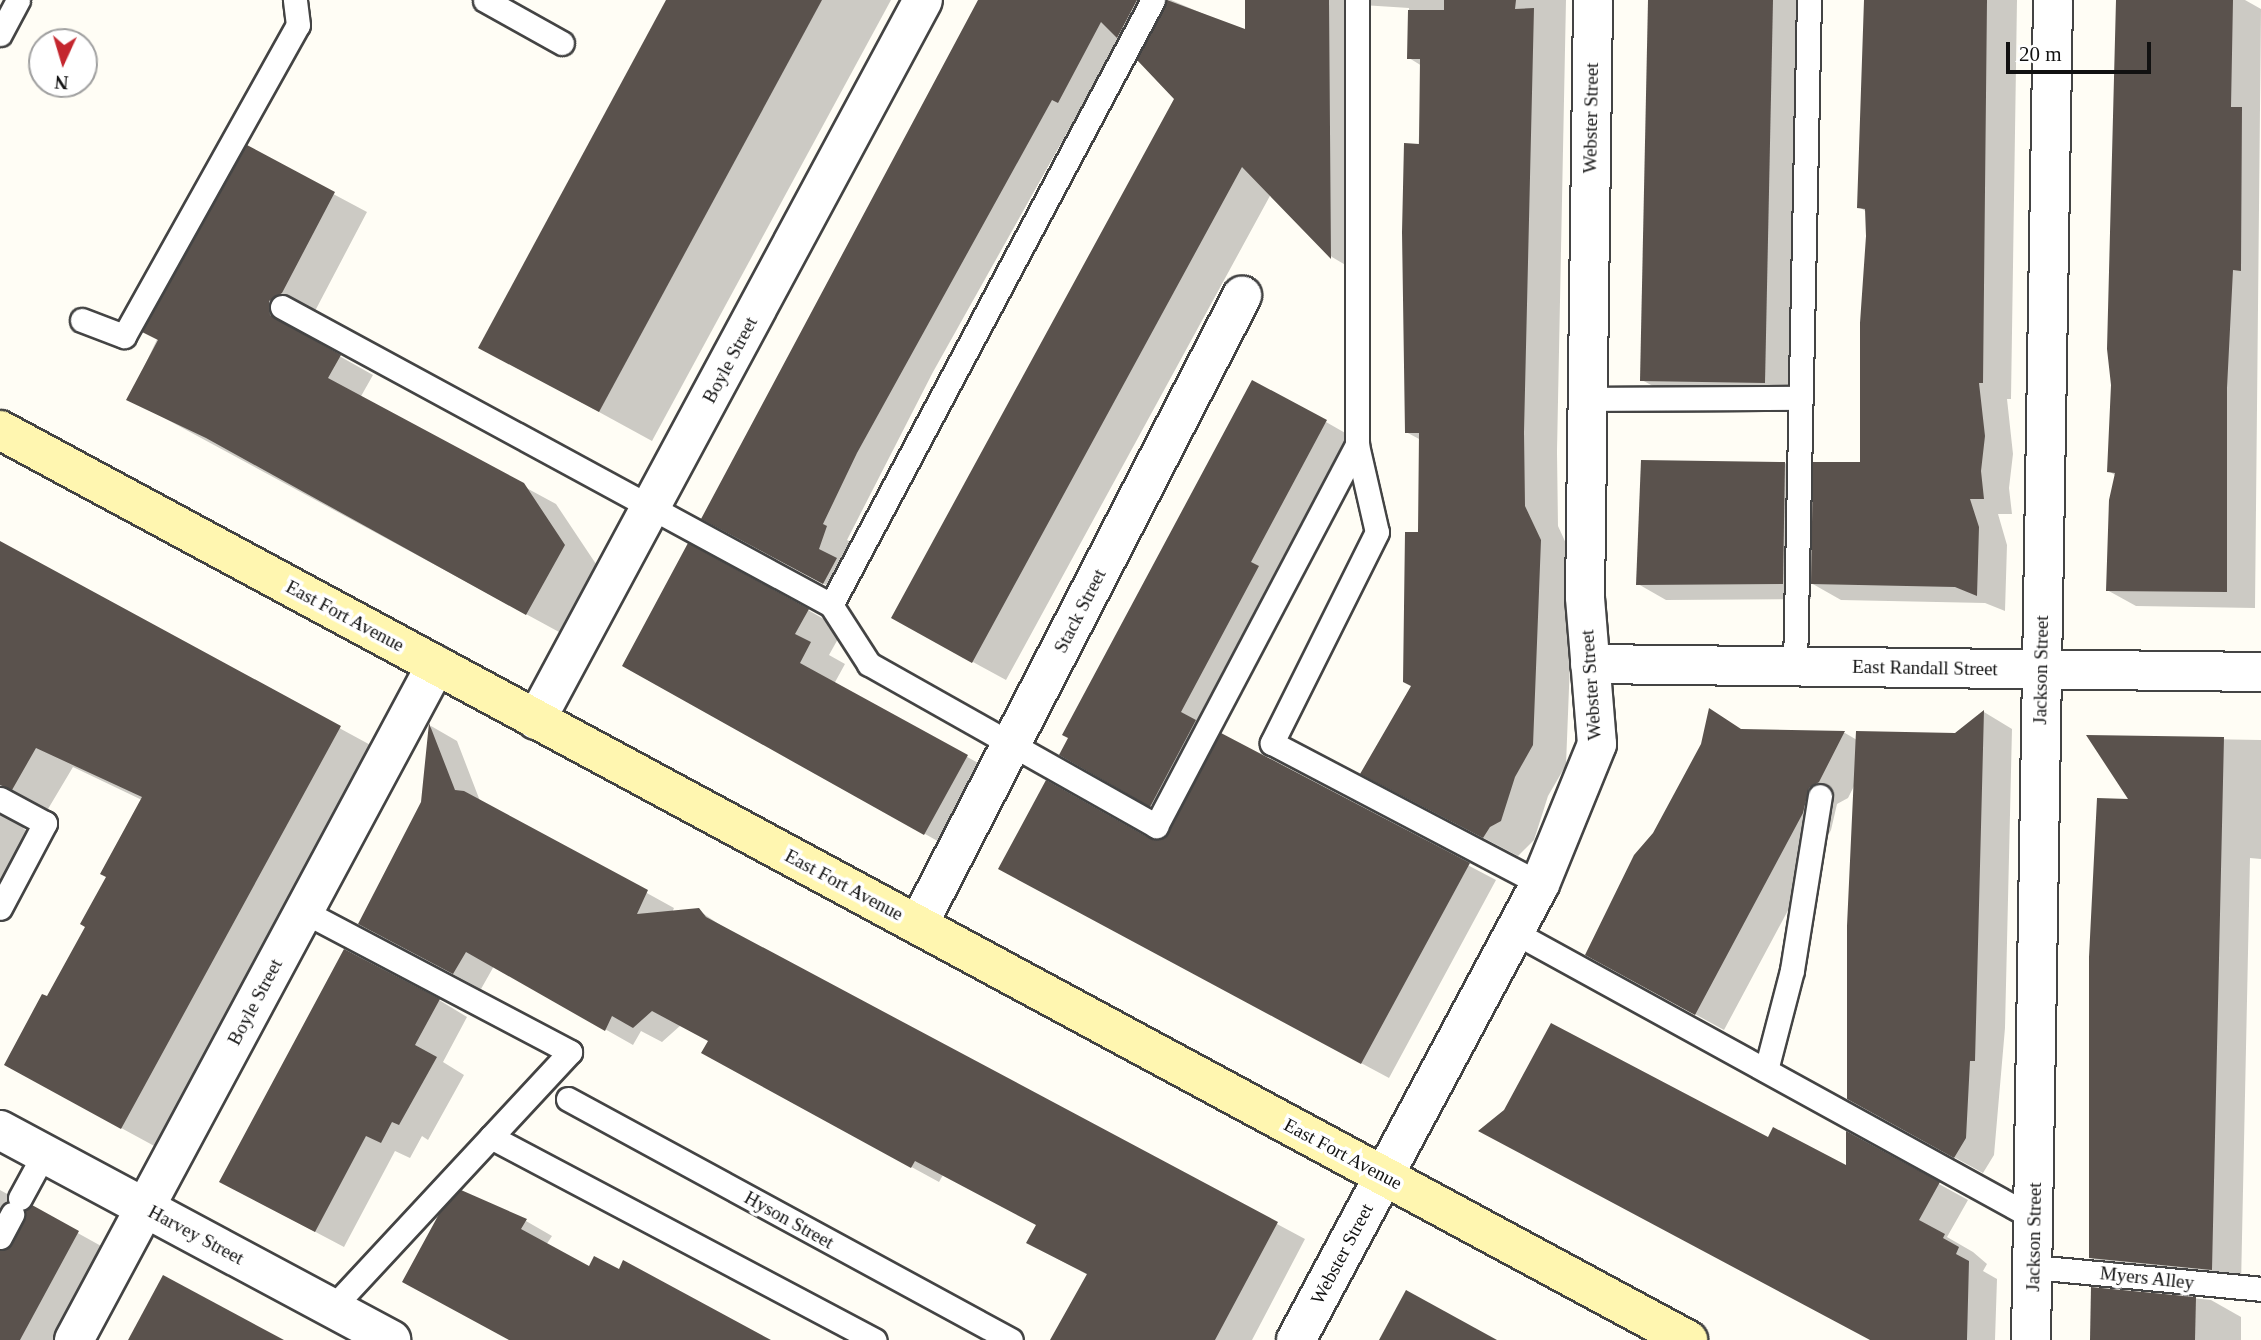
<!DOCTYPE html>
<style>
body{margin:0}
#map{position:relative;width:2261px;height:1340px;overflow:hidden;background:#fffdf5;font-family:"Times New Roman",serif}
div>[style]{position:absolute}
.shadow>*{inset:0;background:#0003}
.building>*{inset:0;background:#5a524d}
.roads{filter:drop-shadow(2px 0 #444) drop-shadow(-2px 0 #444) drop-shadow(0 2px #444) drop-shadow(0 -2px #444)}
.lane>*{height:23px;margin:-11.5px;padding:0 11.5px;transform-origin:11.5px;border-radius:11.5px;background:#fff}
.street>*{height:38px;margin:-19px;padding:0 19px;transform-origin:19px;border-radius:19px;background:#fff}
.secondary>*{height:38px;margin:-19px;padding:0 19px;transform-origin:19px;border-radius:19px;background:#fff6b0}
span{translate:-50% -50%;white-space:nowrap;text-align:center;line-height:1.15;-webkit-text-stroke:7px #fff;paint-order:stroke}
.street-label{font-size:19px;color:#111}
.north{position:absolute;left:28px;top:28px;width:70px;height:70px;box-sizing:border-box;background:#fff;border:2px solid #a0a0a0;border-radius:50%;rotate:184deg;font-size:19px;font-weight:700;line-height:28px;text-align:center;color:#111}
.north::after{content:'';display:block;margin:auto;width:24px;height:32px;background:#c4262e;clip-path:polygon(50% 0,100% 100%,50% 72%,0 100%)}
.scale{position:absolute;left:2006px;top:42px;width:145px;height:32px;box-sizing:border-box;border:4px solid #111;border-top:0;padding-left:9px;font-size:21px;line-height:24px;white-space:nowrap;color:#111;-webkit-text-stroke:5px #fff;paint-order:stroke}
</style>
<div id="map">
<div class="shadow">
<i style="clip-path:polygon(668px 0,891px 0,652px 441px,480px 347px)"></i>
<i style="clip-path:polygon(980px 0,1171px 0,1246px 32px,1247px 0,1566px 0,1557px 452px,1558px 526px,1574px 561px,1566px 765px,1548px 796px,1534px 840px,1518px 856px,1396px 792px,1414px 686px,1419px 534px,1421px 440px,1406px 432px,1422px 66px,1409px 58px,1409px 8px,1362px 5px,1364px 276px,1332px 257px,1271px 194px,1006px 680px,927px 637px,1176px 99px,1143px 52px,1124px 41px,1084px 116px,1078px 113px,933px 372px,847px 540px,851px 542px,844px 564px,861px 574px,848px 597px,729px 532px)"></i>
<i style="clip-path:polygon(1650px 0,1801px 0,1794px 398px,1671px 396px,1642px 380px)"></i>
<i style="clip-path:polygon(1866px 0,2017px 0,2011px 399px,2007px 399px,2013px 454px,2009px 488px,2012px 514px,1998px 514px,2007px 545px,2005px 611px,1985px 603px,1841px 600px,1811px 583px,1811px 599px,1666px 600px,1638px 584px,1785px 463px,1815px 481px,1862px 464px,1868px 236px,1867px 212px,1859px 207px)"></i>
<i style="clip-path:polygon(2153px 0,2245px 0,2261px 9px,2255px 608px,2136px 606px,2107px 590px,2116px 476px,2109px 471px)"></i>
<i style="clip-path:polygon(247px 148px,367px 212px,315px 311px,301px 319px,302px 335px,373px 375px,360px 398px,556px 504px,596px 564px,559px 632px,129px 399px)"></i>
<i style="clip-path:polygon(1326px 422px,1354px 438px,1209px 729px,1496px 880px,1389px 1078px,1027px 884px,1149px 840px,1165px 839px,1176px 819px,1061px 754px)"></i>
<i style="clip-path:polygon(0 544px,376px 748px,158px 1148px,42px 1085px,48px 998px,88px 926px,142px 800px,73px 767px,48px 809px,36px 805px,23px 812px,23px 828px,33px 836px,4px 886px,0 884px)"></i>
<i style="clip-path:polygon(808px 610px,843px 630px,829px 655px,845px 664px,834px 684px,1002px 776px,959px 853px,659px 685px)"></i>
<i style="clip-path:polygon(1984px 712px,2012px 729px,2005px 1028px,1994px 1155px,1983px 1173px,1877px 1115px,1855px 784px,1848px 798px,1837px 804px,1831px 830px,1724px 1030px,1616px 971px,1743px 731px,1845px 733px,1857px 740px,1956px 735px)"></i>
<i style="clip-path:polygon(431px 726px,457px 741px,480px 801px,674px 908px,672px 913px,698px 910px,732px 933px,1305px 1239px,1252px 1340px,1070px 1340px,1088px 1275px,1056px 1258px,1038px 1225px,943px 1175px,939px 1182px,730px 1068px,710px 1041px,681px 1025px,662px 1042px,641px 1031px,633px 1045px,494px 966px,481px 989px,387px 939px,423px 802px)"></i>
<i style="clip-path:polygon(2089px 737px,2261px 740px,2261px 859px,2250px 858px,2241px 1286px,2120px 1274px,2090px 1257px,2132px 800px)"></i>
<i style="clip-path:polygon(439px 1000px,467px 1017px,443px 1062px,464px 1075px,428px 1140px,422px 1136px,410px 1158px,395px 1151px,344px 1247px,221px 1182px)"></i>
<i style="clip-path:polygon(1848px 1134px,1968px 1200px,1947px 1237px,1973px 1252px,1987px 1264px,1983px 1271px,1997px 1279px,1995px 1340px,1873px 1340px,1769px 1139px,1847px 1168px)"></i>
<i style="clip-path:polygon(0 1190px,130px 1262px,88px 1340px,0 1340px)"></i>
<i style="clip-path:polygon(526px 1221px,552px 1236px,546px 1245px,590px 1268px,767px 1340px,513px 1340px,430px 1296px)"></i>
<i style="clip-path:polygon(2093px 1288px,2211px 1300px,2241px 1317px,2241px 1340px,2092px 1340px)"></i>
</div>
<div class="building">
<i style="clip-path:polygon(666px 0,822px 0,599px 412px,478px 348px)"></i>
<i style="clip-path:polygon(978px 0,1137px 0,1117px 38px,1101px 22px,1058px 103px,1052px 100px,857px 453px,823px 524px,827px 526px,819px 549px,837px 558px,823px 584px,701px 519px)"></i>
<i style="clip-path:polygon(1167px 0,1245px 29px,1245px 0,1329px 0,1331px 259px,1242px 167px,972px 663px,891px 618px,1174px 99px,1137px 60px)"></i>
<i style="clip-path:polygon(1444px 0,1516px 0,1515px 9px,1534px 8px,1524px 432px,1525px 506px,1541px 540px,1533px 745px,1515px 777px,1501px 821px,1490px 827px,1483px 838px,1360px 774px,1411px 686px,1403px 682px,1405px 532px,1418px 532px,1419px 433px,1405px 433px,1402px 232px,1404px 143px,1419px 144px,1420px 59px,1407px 59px,1408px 10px,1444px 10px)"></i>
<i style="clip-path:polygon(1648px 0,1773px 0,1765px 383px,1640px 381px)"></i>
<i style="clip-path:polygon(1864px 0,1987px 0,1983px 383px,1979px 383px,1985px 436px,1981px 471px,1984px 499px,1970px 499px,1979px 527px,1977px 596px,1955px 587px,1811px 584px,1813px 462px,1860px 462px,1860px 323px,1866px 236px,1865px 209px,1857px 208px)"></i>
<i style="clip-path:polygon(2116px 0,2233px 0,2231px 107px,2242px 107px,2241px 271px,2233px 270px,2227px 388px,2227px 592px,2106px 591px,2109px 500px,2115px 473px,2107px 472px,2111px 385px,2107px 349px)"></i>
<i style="clip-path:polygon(247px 145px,335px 192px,282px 293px,269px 301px,270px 315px,341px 355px,328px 378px,524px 483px,565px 545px,526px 615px,206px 438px,126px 400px,158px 340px,142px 332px)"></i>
<i style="clip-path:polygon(1252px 380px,1327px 420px,1251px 562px,1259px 566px,1181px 712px,1196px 720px,1150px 807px,1059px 755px,1068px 738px,1062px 735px)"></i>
<i style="clip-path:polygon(1641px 460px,1785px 462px,1783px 584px,1636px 585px)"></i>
<i style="clip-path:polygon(0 541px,341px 726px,121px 1129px,4px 1065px,42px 994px,47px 996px,85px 927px,80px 924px,106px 877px,100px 874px,142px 797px,36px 748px,12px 790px,0 785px)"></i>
<i style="clip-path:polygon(688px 543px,809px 609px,795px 634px,811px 642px,800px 663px,968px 755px,924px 835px,622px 666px)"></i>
<i style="clip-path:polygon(1709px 708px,1741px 729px,1845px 731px,1819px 782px,1809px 788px,1803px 813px,1695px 1015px,1585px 955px,1634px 855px,1653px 833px,1701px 744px)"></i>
<i style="clip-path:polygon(1984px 710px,1975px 1061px,1970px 1061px,1966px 1138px,1954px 1158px,1847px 1099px,1847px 926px,1856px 731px,1955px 733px)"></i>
<i style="clip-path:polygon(429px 723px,455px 790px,464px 791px,648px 890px,637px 914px,699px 908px,706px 917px,1278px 1222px,1215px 1340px,1050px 1340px,1087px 1274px,1026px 1243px,1036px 1225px,915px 1161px,911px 1168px,701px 1053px,708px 1041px,652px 1011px,633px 1028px,612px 1016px,605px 1031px,466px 952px,453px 974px,358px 924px,421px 802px)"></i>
<i style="clip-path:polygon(1221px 733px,1470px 863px,1361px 1064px,998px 869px,1046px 780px,1149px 838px,1164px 837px)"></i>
<i style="clip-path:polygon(2086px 735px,2224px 737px,2212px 1270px,2089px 1258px,2089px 957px,2097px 798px,2128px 799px)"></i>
<i style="clip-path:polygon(344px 949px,440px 999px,415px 1045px,437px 1057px,399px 1125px,392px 1122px,381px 1143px,366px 1136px,315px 1232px,219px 1182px)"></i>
<i style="clip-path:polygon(1551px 1023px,1768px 1137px,1773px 1127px,1846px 1165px,1846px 1131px,1940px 1182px,1919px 1220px,1945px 1234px,1943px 1238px,1959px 1247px,1956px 1254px,1969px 1261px,1967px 1340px,1870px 1340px,1478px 1131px,1504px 1110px)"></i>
<i style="clip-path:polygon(461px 1190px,527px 1219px,521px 1229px,589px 1266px,594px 1256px,619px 1269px,623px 1260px,771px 1340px,509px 1340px,402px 1282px,439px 1214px)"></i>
<i style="clip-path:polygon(32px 1205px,79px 1231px,20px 1340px,0 1340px,0 1251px,12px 1244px,25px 1211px)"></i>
<i style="clip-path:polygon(163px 1275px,284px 1340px,128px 1340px)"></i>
<i style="clip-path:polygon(2091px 1287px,2196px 1297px,2195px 1340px,2090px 1340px)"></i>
<i style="clip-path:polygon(1406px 1290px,1497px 1340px,1379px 1340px)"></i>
</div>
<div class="roads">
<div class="lane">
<i style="left:485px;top:0;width:88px;rotate:29.2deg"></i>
<i style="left:1153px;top:0;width:685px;rotate:118.02deg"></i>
<i style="left:831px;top:605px;width:70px;rotate:57.2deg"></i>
<i style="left:869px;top:664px;width:330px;rotate:29.4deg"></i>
<i style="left:1156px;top:826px;width:431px;rotate:-62.2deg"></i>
<i style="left:1357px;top:0;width:445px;rotate:90deg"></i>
<i style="left:1357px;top:445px;width:89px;rotate:77.1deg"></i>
<i style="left:1377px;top:532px;width:236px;rotate:116.5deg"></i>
<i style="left:1272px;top:743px;width:303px;rotate:27.7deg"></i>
<i style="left:0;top:34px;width:38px;rotate:-62deg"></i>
<i style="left:282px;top:307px;width:625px;rotate:28.49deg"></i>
<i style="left:82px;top:320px;width:45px;rotate:20.9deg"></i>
<i style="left:124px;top:336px;width:356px;rotate:-60.8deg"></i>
<i style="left:298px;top:25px;width:25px;rotate:-97deg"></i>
<i style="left:1585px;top:399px;width:216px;rotate:-0.3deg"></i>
<i style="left:1795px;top:667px;width:667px;rotate:-88.8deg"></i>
<i style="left:0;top:799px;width:51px;rotate:28.1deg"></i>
<i style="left:45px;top:823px;width:96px;rotate:117.9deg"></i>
<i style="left:303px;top:911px;width:302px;rotate:27.8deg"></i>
<i style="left:570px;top:1052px;width:350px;rotate:132.9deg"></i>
<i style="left:1514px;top:932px;width:593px;rotate:28.81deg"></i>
<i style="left:1766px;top:1070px;width:103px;rotate:-75.4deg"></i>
<i style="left:1792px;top:970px;width:176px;rotate:-80.9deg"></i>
<i style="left:568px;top:1099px;width:504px;rotate:28.55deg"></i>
<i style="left:491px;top:1137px;width:434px;rotate:27.9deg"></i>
<i style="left:20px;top:1198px;width:50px;rotate:-61.4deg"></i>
<i style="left:0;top:1237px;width:26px;rotate:-62deg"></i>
<i style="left:2034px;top:1267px;width:228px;rotate:5.5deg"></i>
</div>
<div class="street">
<i style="left:1590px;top:664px;width:671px;rotate:0.68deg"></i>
<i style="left:536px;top:720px;width:817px;rotate:-61.74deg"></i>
<i style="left:918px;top:925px;width:708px;rotate:-62.75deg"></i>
<i style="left:0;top:1130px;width:444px;rotate:28.2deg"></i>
<i style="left:74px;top:1340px;width:766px;rotate:-61.8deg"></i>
<i style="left:1296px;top:1340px;width:517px;rotate:-61.85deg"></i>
<i style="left:1540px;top:884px;width:151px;rotate:-67.8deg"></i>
<i style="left:1597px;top:744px;width:147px;rotate:-94.7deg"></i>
<i style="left:1585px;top:597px;width:597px;rotate:-89.23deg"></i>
<i style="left:2031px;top:1340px;width:1340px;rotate:-89.06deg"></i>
</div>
<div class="secondary">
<i style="left:0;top:430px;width:1918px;rotate:28.33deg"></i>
</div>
</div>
<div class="street-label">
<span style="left:1591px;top:118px;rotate:-89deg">Webster Street</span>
<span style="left:730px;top:360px;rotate:-62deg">Boyle Street</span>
<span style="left:1080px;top:611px;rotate:-63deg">Stack Street</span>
<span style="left:345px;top:616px;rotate:28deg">East Fort Avenue</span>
<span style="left:1925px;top:668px;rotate:1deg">East Randall Street</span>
<span style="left:2041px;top:670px;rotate:-89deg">Jackson Street</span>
<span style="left:1591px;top:685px;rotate:-94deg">Webster Street</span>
<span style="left:844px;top:885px;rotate:28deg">East Fort Avenue</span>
<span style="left:255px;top:1002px;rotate:-62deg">Boyle Street</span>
<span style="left:1343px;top:1154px;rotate:28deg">East Fort Avenue</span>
<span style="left:789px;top:1220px;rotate:29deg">Hyson Street</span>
<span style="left:196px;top:1235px;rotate:28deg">Harvey Street</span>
<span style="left:2034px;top:1237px;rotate:-89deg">Jackson Street</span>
<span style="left:1342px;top:1254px;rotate:-62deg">Webster Street</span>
<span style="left:2147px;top:1278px;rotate:6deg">Myers Alley</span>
</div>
<div class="north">N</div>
<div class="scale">20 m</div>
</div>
